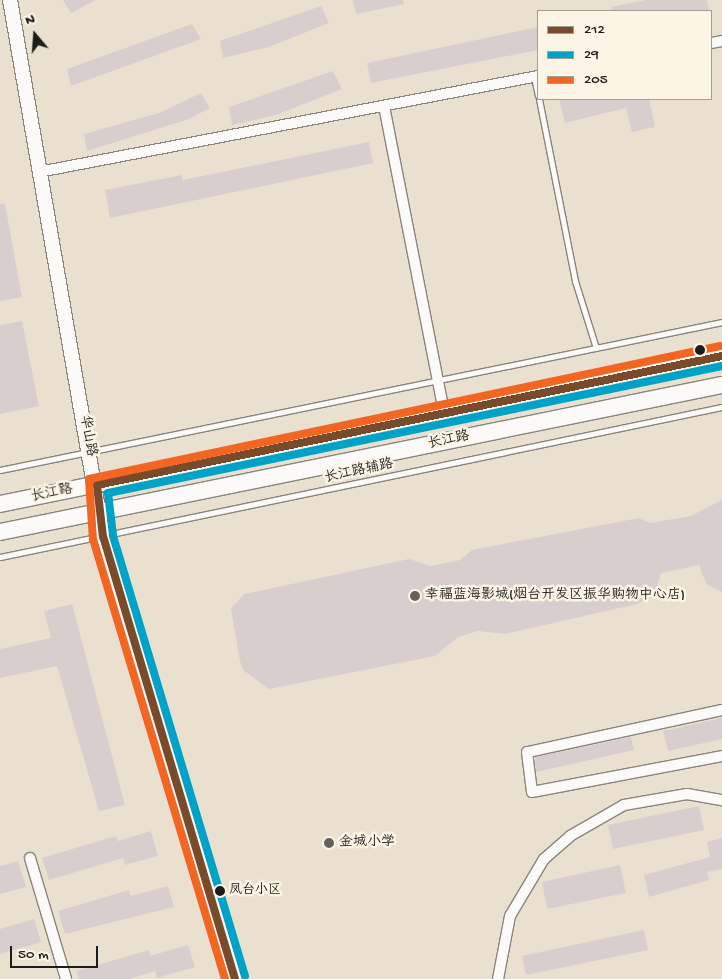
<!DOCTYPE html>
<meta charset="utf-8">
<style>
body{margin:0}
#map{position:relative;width:722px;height:979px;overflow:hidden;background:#eae0d0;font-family:"Gochi Hand","LXGW WenKai TC",sans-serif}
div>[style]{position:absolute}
.building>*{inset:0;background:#d9cece}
.roads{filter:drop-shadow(1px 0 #89847c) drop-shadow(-1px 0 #89847c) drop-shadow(0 1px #89847c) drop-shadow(0 -1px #89847c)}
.lane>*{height:5px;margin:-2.5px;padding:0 2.5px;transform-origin:2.5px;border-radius:2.5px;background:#fcfaf8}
.street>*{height:10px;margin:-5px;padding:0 5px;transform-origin:5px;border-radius:5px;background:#fcfaf8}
.secondary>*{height:14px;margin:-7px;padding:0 7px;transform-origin:7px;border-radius:7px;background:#fcfaf8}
.primary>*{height:16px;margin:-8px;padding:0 8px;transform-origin:8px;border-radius:8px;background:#fcfaf8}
.bus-1>*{height:8px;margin:-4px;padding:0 4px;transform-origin:4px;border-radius:4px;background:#7a4b2a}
.bus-2>*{height:8px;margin:-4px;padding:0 4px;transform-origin:4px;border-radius:4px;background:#01a2c5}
.bus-3>*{height:8px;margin:-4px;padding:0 4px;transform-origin:4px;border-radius:4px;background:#f26522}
.dots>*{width:14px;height:14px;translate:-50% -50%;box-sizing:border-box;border:2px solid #fcf5e5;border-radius:50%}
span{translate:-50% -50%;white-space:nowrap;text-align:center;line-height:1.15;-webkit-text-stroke:5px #fcf5e5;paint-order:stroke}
.bus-label{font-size:13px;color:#1c1c1c}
.left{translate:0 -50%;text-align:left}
.street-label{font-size:14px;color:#1c1c1c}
.poi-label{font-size:14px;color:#1c1c1c}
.legend{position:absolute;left:537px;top:10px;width:175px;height:90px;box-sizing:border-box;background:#fcf5e5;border:1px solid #a29e95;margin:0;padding:6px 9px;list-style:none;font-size:15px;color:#1c1c1c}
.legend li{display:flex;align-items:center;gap:10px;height:25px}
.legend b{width:25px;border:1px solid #a29e95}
.north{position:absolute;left:10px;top:10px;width:50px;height:50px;-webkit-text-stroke:4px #fcf5e5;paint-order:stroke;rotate:342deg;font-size:14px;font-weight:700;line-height:20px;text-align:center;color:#1c1c1c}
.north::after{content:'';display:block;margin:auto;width:18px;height:22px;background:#1c1c1c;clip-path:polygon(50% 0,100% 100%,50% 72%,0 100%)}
.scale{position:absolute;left:10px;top:946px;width:88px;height:22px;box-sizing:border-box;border:2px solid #1c1c1c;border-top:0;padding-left:6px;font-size:15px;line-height:18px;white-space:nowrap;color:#1c1c1c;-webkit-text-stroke:4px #fcf5e5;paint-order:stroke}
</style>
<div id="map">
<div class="building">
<i style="clip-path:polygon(63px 0,96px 0,71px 13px)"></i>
<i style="clip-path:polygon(353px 0,403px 0,404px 4px,356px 14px)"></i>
<i style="clip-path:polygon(646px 0,707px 0,709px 10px,612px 11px,611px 7px)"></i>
<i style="clip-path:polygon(321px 6px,329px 23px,269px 47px,223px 58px,220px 41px)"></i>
<i style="clip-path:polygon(192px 24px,201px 39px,71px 86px,67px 69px)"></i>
<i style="clip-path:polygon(538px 27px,538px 50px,371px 83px,367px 63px)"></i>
<i style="clip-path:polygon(333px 71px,342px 89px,276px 115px,232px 125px,229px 107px)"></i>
<i style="clip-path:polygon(201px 93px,210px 108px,189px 119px,87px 151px,84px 134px,159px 113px)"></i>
<i style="clip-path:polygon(559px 99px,649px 99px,655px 127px,632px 132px,626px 108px,565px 123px)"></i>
<i style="clip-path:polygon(369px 142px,373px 163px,110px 218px,105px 190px,182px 175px,183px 180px)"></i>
<i style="clip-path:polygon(0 204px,5px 204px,22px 297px,0 301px)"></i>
<i style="clip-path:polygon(22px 321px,39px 406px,0 414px,0 325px)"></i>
<i style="clip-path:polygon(722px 500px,722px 592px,706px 584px,699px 565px,661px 573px,654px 596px,637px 604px,505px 634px,478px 631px,458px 637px,435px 656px,269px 689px,243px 670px,240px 661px,231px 609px,244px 594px,409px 559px,431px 566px,460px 560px,472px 550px,639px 518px,650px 523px,691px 516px)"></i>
<i style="clip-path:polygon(72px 604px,125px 805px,99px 811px,57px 666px,0 678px,0 649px,51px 638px,44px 611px)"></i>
<i style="clip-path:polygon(722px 718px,722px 739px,668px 751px,663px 731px)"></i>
<i style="clip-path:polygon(631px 737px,634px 750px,536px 772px,535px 757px)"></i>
<i style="clip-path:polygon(699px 806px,704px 830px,613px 849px,608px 825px)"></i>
<i style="clip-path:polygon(151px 831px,158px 856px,125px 865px,123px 858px,49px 880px,42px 858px,116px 836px,118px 841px)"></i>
<i style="clip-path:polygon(722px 838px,722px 869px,707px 872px,709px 880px,649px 897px,644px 875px,710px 857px,707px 842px)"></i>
<i style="clip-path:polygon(18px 861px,26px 887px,0 894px,0 866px)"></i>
<i style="clip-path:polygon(620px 865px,626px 893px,547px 909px,542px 882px)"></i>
<i style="clip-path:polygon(168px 886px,174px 907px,65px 934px,58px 911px,129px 890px,131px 896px)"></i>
<i style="clip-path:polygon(34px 919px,41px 942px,0 954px,0 929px)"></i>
<i style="clip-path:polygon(644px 930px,648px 950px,526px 975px,522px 956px)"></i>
<i style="clip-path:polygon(188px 945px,195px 967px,157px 978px,155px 971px,130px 979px,79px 979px,77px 971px,149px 950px,150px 956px)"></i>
</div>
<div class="roads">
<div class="lane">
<i style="left:534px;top:77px;width:19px;rotate:78deg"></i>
<i style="left:539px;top:99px;width:186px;rotate:78.8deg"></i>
<i style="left:575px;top:281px;width:70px;rotate:72.6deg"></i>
<i style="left:0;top:470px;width:737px;rotate:-11.58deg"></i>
<i style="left:0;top:557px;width:737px;rotate:-11.74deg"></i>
</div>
<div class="street">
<i style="left:711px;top:43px;width:11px;rotate:-10deg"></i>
<i style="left:384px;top:106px;width:313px;rotate:78.9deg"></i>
<i style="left:39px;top:172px;width:508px;rotate:-10.89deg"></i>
<i style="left:722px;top:710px;width:199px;rotate:167.8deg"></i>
<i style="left:527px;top:752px;width:40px;rotate:82.9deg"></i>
<i style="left:532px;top:792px;width:193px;rotate:-10.7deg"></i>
<i style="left:30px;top:858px;width:126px;rotate:73.4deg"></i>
<i style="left:498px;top:979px;width:64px;rotate:-79.2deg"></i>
<i style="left:510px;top:916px;width:66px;rotate:-59.2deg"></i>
<i style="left:544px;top:859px;width:35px;rotate:-41deg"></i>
<i style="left:570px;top:836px;width:62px;rotate:-29.9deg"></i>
<i style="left:624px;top:805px;width:64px;rotate:-9.9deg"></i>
<i style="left:687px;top:794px;width:36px;rotate:10deg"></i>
</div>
<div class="secondary">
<i style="left:10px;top:0;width:545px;rotate:80.17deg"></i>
<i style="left:103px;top:537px;width:461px;rotate:73.4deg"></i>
</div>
<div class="primary">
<i style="left:0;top:504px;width:737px;rotate:-11.58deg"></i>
<i style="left:0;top:532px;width:737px;rotate:-11.51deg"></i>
</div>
</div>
<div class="bus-1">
<i style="left:235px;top:979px;width:461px;rotate:-106.6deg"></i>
<i style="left:103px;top:537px;width:52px;rotate:-96.6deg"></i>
<i style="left:97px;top:485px;width:638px;rotate:-11.66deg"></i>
</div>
<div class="bus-2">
<i style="left:245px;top:976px;width:460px;rotate:-106.7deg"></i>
<i style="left:113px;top:535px;width:42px;rotate:-96.8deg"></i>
<i style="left:108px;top:493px;width:627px;rotate:-11.69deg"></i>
</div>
<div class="bus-3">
<i style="left:225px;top:979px;width:458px;rotate:-106.7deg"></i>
<i style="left:93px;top:540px;width:61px;rotate:-93.8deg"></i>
<i style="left:89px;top:479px;width:645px;rotate:-11.9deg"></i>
</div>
<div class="dots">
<i style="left:700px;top:350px;background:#1c1c1c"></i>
<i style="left:415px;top:596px;background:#64615b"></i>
<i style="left:329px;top:843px;background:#64615b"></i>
<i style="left:220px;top:891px;background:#1c1c1c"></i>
</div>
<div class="bus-label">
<span class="left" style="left:229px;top:891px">凤台小区</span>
</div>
<div class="street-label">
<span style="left:87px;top:436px;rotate:80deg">华山路</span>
<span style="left:449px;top:441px;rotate:-12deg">长江路</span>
<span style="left:359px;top:472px;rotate:-12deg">长江路辅路</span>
<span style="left:52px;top:494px;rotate:-11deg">长江路</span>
</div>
<div class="poi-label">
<span class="left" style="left:425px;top:596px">幸福蓝海影城(烟台开发区振华购物中心店)</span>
<span class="left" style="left:339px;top:843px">金城小学</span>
</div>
<ul class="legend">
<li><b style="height:6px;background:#7a4b2a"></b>212</li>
<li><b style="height:6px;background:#01a2c5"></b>29</li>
<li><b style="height:6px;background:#f26522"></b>205</li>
</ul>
<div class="north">N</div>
<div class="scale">50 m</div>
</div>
